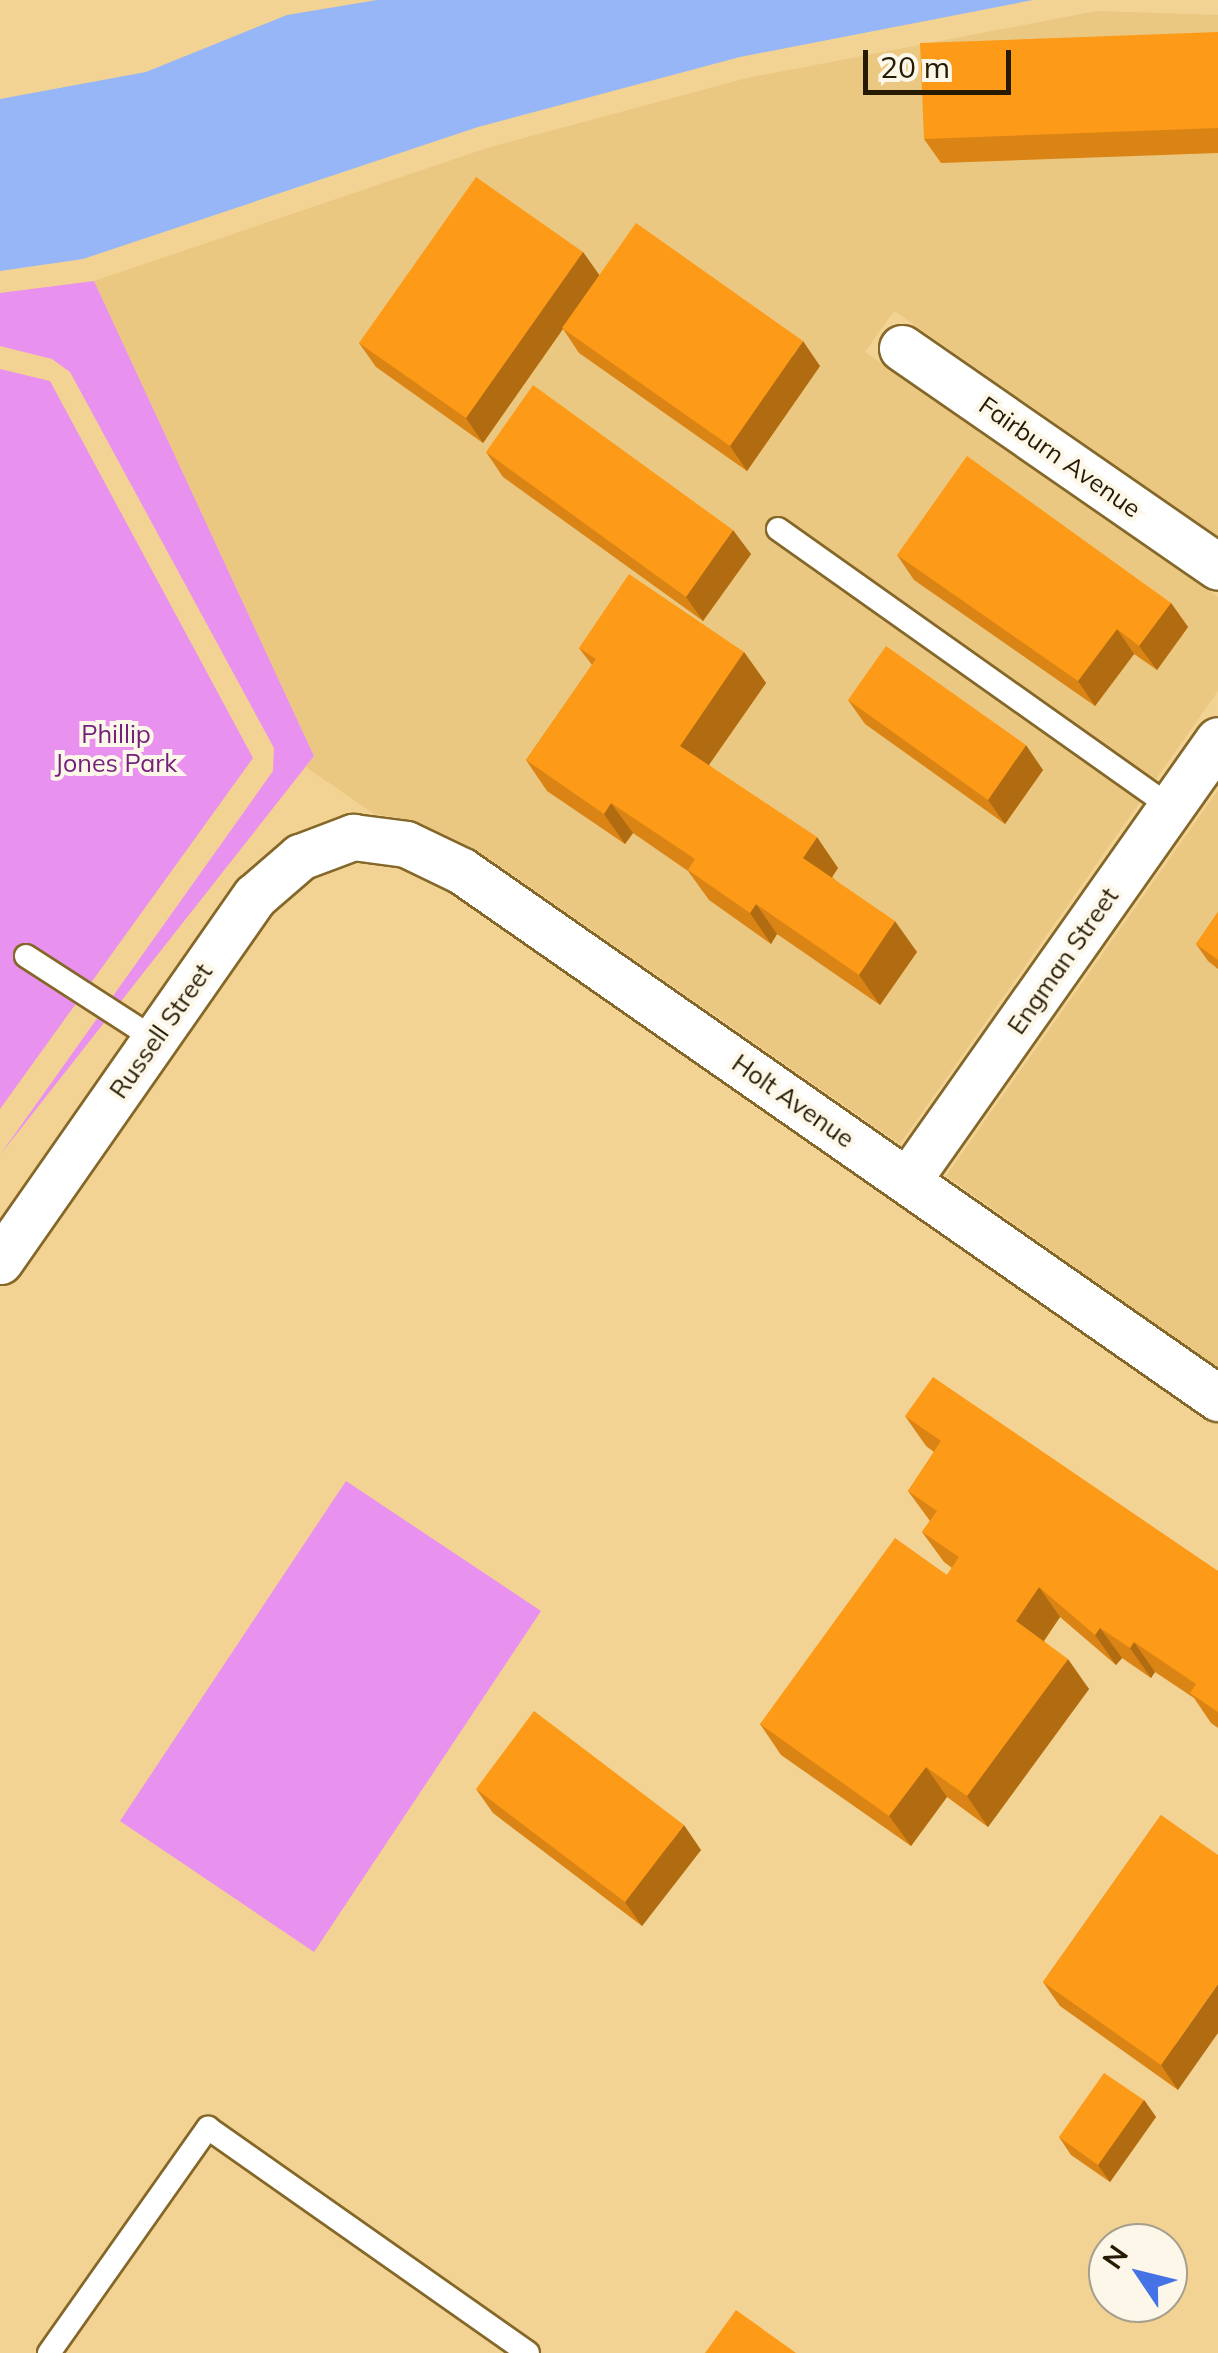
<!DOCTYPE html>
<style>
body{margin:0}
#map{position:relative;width:1218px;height:2353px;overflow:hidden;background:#f2d393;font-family:Mulish,sans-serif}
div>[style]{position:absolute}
.built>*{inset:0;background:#ebc881}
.green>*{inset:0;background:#e991ef}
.water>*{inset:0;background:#97b6f8}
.roads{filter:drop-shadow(2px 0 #856829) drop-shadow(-2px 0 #856829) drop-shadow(0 2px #856829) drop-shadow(0 -2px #856829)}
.lane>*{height:22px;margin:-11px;padding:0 11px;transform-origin:11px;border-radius:11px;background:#fff}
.street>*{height:45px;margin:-22.5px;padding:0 22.5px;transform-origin:22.5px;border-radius:22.5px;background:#fff}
.wall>*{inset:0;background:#da8415}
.shaded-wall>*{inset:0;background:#b16c11}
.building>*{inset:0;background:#fd9a18}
span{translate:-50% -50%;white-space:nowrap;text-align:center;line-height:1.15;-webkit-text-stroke:8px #fdf7ea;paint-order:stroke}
.street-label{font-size:25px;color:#261a01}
.park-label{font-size:25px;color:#74217b}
.north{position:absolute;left:1088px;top:2223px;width:100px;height:100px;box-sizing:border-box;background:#fdf7ea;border:2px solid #a79f8d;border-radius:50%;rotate:305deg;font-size:28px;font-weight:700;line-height:40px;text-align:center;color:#261a01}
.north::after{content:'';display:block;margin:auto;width:35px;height:45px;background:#4573e5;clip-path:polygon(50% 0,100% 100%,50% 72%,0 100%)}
.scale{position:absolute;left:863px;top:50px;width:148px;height:45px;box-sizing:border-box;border:5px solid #261a01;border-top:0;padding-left:12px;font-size:30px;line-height:35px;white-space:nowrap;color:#261a01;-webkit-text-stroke:8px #fdf7ea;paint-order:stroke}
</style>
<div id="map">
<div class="built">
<i style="clip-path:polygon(1097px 11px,1218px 15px,1218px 536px,894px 311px,865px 352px,1218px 597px,1218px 691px,900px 1144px,477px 850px,417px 821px,374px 814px,306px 767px,314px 756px,94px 281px,487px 148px,747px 78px)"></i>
<i style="clip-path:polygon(1218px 790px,1218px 1368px,946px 1176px)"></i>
</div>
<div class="green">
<i style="clip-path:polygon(94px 281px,314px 756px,0 1155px,273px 771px,274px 748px,70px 372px,52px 359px,0 346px,0 293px)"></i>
<i style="clip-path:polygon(0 369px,50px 381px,253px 758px,0 1109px)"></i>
<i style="clip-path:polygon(346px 1481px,541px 1611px,314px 1952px,120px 1821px)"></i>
</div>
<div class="water">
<i style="clip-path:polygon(377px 0,1033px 0,740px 57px,478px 127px,83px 259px,0 271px,0 99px,146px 72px,287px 15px)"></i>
</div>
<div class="roads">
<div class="lane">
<i style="left:778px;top:529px;width:481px;rotate:35.3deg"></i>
<i style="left:26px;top:956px;width:153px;rotate:32.8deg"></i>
<i style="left:49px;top:2353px;width:276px;rotate:-54.8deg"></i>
<i style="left:208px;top:2128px;width:391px;rotate:35.1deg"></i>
</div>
<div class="street">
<i style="left:902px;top:348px;width:384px;rotate:34.7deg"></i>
<i style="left:908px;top:1180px;width:538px;rotate:-54.83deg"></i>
<i style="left:0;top:1261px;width:445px;rotate:-55.1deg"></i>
<i style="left:255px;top:896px;width:60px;rotate:-40.9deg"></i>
<i style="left:300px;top:857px;width:57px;rotate:-20.7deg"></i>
<i style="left:353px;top:837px;width:53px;rotate:7.5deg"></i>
<i style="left:406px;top:844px;width:62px;rotate:25.7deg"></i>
<i style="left:462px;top:871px;width:922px;rotate:34.88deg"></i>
</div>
</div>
<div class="wall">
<i style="clip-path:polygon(1218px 32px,1218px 153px,941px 163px,924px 139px)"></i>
<i style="clip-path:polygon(583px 252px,599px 275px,820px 366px,747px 471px,579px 353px,563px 329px,483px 443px,376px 367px,359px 343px)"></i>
<i style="clip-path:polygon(486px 452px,751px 554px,703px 621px,503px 477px)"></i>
<i style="clip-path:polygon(897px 555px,1171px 603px,1188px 627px,1157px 670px,1134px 654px,1095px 706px,914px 580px)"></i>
<i style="clip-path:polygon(579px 648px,744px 652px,766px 683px,709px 765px,838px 868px,832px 877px,917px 952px,880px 1005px,777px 934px,771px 944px,709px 900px,688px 871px,633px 833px,625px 844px,547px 791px,526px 760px,592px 665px)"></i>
<i style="clip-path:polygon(848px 700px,1043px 770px,1005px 824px,865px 724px)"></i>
<i style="clip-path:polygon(1218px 912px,1218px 969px,1208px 961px,1196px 944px)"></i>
<i style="clip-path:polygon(905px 1416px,1218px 1571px,1218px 1728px,1211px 1723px,1194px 1698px,1155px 1672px,1151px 1678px,1122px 1658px,1116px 1665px,1060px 1617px,1044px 1641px,1089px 1689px,988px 1827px,947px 1797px,911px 1846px,781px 1755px,760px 1724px,947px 1575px,952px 1568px,944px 1562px,922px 1532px,930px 1521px,908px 1491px,934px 1452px,926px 1446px)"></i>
<i style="clip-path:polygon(476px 1789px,701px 1850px,642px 1926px,493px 1813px)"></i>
<i style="clip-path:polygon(1161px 1815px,1178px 2090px,1060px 2006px,1043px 1982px)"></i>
<i style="clip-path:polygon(1144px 2100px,1156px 2117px,1110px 2182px,1071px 2155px,1059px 2137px)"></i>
</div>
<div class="shaded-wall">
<i style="clip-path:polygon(583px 252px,600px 276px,483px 443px,466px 418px)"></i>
<i style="clip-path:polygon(803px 341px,820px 366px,747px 471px,730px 446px)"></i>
<i style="clip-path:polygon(733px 530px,751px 554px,703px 621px,686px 597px)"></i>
<i style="clip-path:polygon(1171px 603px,1188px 627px,1157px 670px,1139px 646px)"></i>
<i style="clip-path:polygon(1117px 629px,1134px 654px,1095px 706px,1078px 681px)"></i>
<i style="clip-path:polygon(744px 652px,766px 683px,701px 776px,680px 746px)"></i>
<i style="clip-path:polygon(1026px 745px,1043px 770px,1005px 824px,988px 800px)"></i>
<i style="clip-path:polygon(611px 803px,633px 833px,625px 844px,604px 814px)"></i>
<i style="clip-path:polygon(817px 837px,838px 868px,825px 888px,803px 858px)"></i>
<i style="clip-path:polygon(756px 904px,777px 934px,771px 944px,750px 913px)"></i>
<i style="clip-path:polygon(895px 921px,917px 952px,880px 1005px,859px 975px)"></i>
<i style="clip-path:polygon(1039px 1587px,1060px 1617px,1037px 1651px,1016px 1621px)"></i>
<i style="clip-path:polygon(1100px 1628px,1122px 1658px,1116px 1665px,1095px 1635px)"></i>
<i style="clip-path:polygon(1134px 1642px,1155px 1672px,1151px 1678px,1130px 1648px)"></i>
<i style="clip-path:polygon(1068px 1659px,1089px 1689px,988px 1827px,967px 1796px)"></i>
<i style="clip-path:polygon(926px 1767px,947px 1797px,911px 1846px,889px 1816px)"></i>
<i style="clip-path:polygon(684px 1825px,701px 1850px,642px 1926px,625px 1902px)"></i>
<i style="clip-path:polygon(1218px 1984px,1218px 2033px,1178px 2090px,1161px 2065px)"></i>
<i style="clip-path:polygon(1144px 2100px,1156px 2117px,1110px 2182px,1098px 2165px)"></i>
</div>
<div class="building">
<i style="clip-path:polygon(1218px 32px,1218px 128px,924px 139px,920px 43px)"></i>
<i style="clip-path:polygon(476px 177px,583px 252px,466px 418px,359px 343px)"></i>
<i style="clip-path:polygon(636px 223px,803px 341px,730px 446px,562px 328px)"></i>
<i style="clip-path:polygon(533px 385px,733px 530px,686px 597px,486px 452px)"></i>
<i style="clip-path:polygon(967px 456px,1171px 603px,1139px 646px,1117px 629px,1078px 681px,897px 555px)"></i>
<i style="clip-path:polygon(629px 574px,744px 652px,680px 746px,817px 837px,803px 858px,895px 921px,859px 975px,756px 904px,750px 913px,688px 870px,695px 859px,611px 803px,604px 814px,526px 760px,596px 659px,579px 648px)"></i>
<i style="clip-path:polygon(886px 646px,1026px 745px,988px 800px,848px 700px)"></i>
<i style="clip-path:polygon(1218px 912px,1218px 960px,1196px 944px)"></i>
<i style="clip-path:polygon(933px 1377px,1218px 1571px,1218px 1712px,1190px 1693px,1196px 1684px,1134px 1642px,1130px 1648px,1100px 1628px,1095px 1635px,1039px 1587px,1016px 1621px,1068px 1659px,967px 1796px,926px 1767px,889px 1816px,760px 1724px,895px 1538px,947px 1575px,959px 1557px,922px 1532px,937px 1511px,908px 1491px,941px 1441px,905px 1416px)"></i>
<i style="clip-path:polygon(534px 1711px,684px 1825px,625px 1902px,476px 1789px)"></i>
<i style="clip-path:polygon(1161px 1815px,1218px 1855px,1218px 1984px,1161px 2065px,1043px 1982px)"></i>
<i style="clip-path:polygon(1104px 2073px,1144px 2100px,1098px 2165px,1059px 2137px)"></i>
<i style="clip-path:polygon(736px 2310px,796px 2353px,705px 2353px)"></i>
</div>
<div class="street-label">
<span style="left:1060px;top:457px;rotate:35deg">Fairburn Avenue</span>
<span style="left:1063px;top:961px;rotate:-55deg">Engman Street</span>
<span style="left:161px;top:1031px;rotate:-55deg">Russell Street</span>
<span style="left:793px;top:1101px;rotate:35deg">Holt Avenue</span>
</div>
<div class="park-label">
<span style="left:116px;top:749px">Phillip<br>Jones Park</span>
</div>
<div class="north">N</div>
<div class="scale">20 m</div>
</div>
